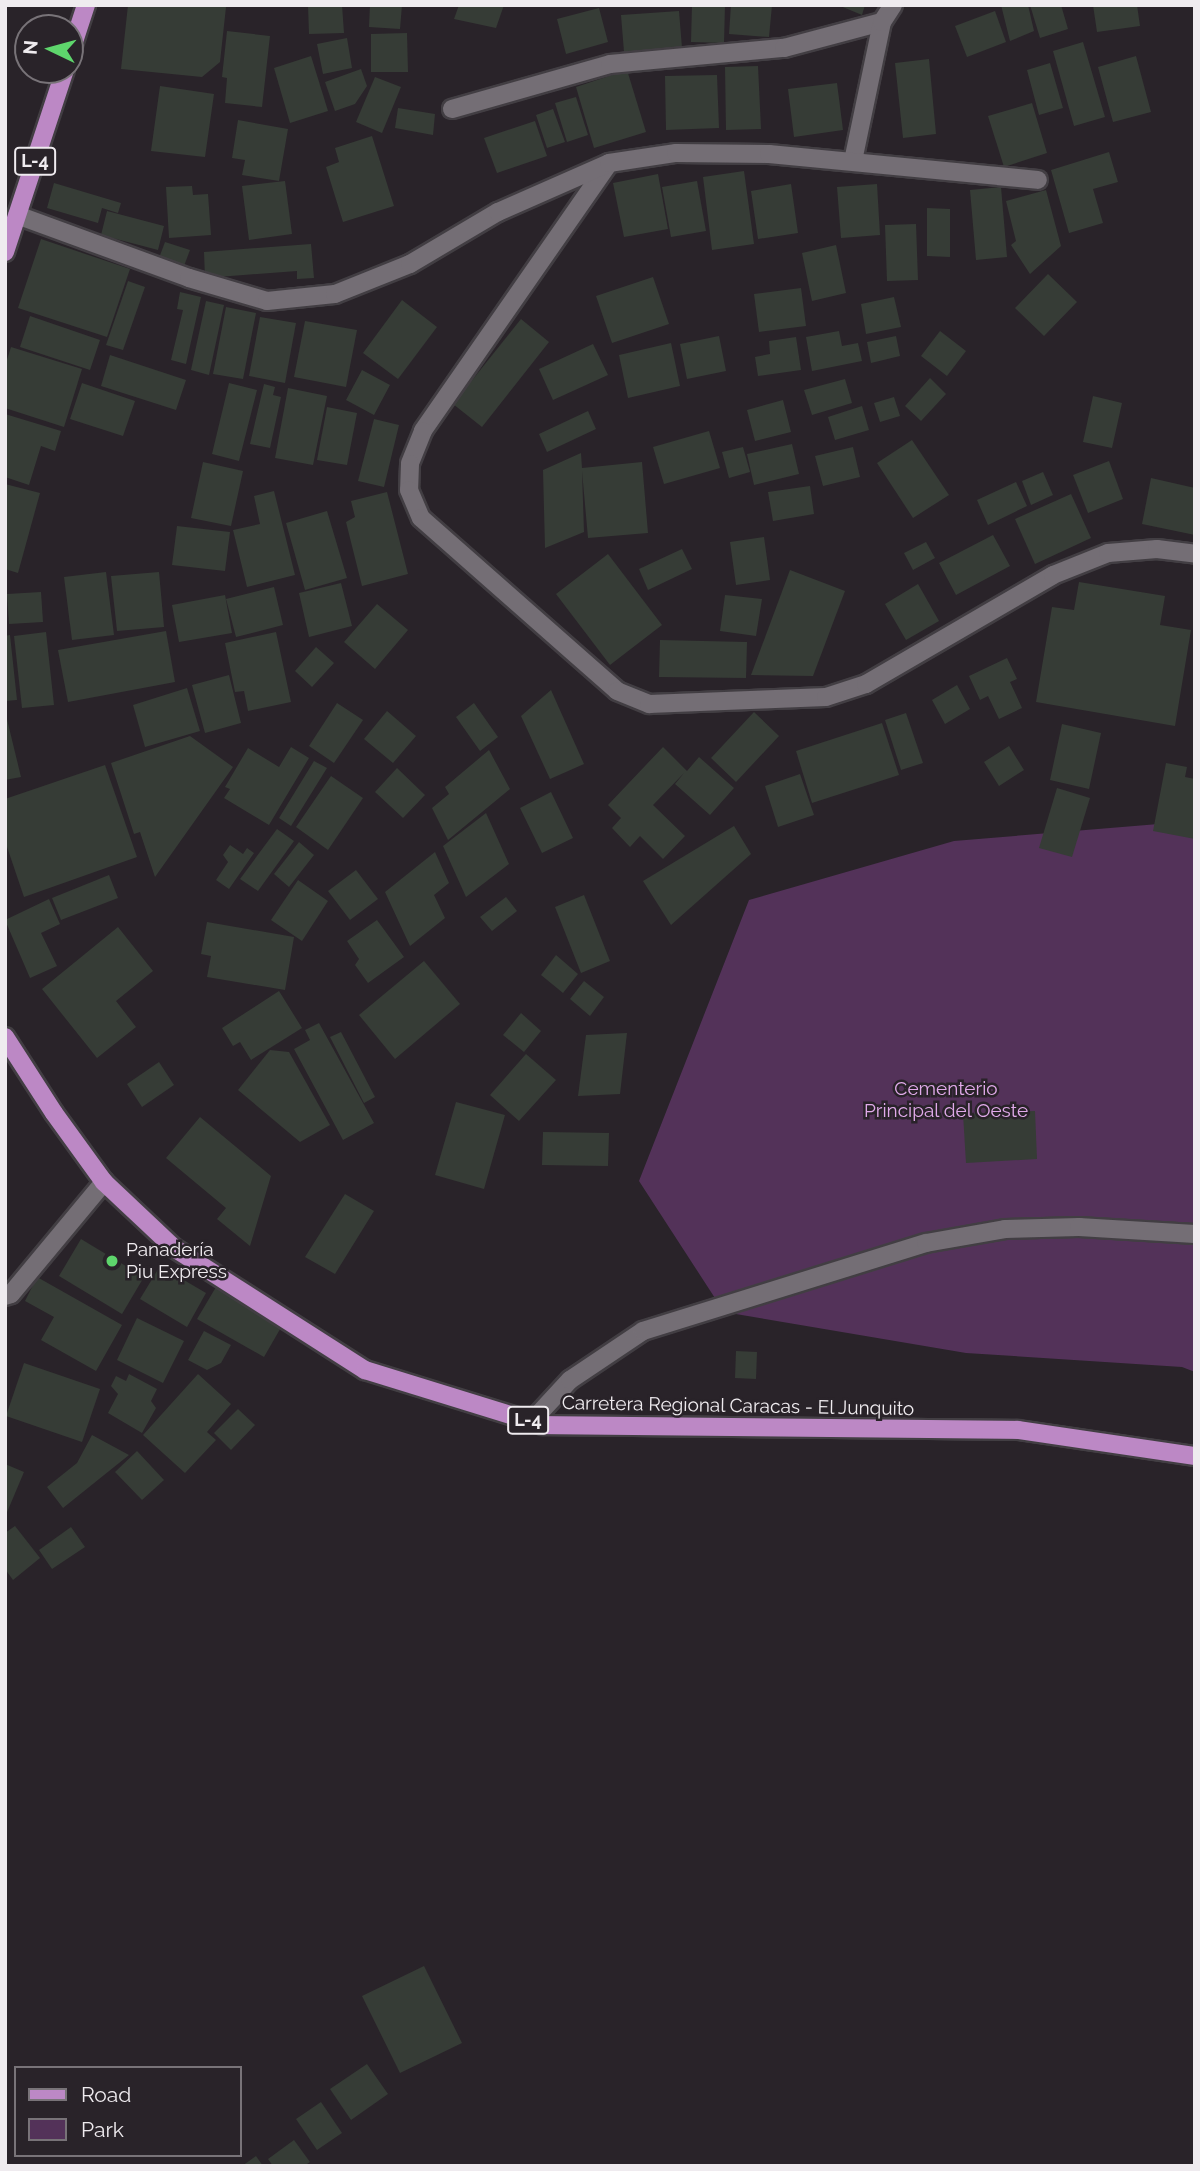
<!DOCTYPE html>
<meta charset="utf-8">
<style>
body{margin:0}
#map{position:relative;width:1200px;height:2171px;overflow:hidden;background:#292329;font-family:Raleway,sans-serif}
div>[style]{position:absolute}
.green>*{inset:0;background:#533259}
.building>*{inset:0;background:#363c36}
.roads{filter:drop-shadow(2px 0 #423e43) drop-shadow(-2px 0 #423e43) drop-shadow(0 2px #423e43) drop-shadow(0 -2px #423e43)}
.minor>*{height:18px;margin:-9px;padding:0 9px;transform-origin:9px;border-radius:9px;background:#746e75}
.major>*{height:18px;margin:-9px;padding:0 9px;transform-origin:9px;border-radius:9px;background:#bc88c5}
.dots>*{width:19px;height:19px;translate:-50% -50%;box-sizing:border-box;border:4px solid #292329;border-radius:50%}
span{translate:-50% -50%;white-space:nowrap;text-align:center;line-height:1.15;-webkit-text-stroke:5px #292329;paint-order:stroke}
.shield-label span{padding:2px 5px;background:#292329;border:2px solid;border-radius:5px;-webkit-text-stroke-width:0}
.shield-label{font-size:18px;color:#efebef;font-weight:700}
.park-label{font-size:19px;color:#e1aaea}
.poi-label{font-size:19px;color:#efebef}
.left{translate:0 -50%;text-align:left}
.street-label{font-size:19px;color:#efebef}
.frame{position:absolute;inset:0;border:7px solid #efebef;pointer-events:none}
.legend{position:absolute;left:14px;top:2066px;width:228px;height:91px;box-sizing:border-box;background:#292329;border:2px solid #787378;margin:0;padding:9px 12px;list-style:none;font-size:21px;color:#efebef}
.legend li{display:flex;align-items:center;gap:14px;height:35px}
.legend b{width:35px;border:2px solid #787378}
.north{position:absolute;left:14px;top:14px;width:70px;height:70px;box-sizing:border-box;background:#292329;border:2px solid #787378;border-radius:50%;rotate:275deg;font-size:19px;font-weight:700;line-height:28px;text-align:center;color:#efebef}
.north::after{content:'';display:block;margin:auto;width:24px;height:32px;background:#5ed56c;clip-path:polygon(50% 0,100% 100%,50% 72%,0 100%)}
</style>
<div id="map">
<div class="green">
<i style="clip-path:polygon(1195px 821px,1195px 1372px,1182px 1367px,966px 1353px,724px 1312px,639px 1181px,749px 900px,954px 841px)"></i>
</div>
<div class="building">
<i style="clip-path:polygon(128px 5px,226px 7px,220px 62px,202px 77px,121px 69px)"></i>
<i style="clip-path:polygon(308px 5px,342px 5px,344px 33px,309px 34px)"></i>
<i style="clip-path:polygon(370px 5px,402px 5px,400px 29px,369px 27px)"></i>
<i style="clip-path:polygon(459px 5px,504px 5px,496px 28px,454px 19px)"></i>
<i style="clip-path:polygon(692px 5px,725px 5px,724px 43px,691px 42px)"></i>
<i style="clip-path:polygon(731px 5px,772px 5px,769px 37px,729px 34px)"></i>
<i style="clip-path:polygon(838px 5px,865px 5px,862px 15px)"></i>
<i style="clip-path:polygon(1001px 5px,1028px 5px,1034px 31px,1010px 41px)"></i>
<i style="clip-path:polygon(1030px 5px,1061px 5px,1068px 29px,1040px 38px)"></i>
<i style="clip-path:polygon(1093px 5px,1137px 5px,1140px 26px,1097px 32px)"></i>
<i style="clip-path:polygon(599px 8px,608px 42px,566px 54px,557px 19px)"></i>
<i style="clip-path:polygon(679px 11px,682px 48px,624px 52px,621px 15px)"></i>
<i style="clip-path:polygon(995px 11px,1006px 42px,967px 57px,955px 26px)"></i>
<i style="clip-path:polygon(227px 31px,270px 36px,262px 107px,225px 103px,227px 78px,222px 77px)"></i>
<i style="clip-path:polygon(407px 33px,408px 72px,371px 72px,371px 34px)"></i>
<i style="clip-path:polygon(347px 38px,352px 68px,323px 74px,317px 44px)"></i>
<i style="clip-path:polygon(1083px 42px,1105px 117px,1074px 126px,1053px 51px)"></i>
<i style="clip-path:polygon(311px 56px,328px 111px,290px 123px,274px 68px)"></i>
<i style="clip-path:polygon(1136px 56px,1151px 112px,1113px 122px,1098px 67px)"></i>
<i style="clip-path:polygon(929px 59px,936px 134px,903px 138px,895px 63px)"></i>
<i style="clip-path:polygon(1050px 63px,1063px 108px,1039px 115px,1027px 70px)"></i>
<i style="clip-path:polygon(758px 66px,761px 129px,726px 130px,725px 67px)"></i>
<i style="clip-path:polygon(361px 69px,367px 86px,355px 104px,335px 111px,325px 82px)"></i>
<i style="clip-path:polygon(627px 70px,646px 132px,594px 148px,576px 87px)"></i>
<i style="clip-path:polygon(717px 75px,719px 128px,666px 130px,665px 76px)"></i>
<i style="clip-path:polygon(375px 77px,401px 87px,382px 133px,356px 122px)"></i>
<i style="clip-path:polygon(837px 83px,843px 130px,794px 137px,788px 89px)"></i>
<i style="clip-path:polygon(160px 86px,214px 94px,205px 157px,151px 151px)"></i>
<i style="clip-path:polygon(576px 97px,588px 135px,567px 142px,555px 103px)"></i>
<i style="clip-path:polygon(1032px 103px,1047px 153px,1004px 167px,988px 116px)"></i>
<i style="clip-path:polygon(398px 108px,435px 114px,433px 135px,395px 128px)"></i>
<i style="clip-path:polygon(553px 109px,565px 142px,547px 148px,536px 115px)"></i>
<i style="clip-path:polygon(238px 120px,288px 129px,279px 181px,242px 175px,245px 160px,232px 158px)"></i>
<i style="clip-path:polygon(535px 121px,547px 156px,497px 173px,484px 138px)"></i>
<i style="clip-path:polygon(372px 136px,394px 206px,343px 222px,326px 167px,339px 162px,335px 148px)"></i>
<i style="clip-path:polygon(1109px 152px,1118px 182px,1093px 189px,1103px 223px,1069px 233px,1051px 170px)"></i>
<i style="clip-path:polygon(744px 171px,754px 244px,712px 250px,703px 177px)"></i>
<i style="clip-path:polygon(658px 174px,668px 229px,624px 237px,613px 183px)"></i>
<i style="clip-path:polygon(285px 181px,292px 234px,249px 240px,242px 186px)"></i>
<i style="clip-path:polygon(697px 181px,706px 231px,671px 237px,662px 187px)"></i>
<i style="clip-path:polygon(54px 183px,121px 203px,118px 213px,102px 208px,98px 223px,47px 208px)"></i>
<i style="clip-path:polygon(791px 184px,798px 233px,758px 239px,751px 191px)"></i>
<i style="clip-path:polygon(877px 184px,880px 235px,841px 238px,837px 187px)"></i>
<i style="clip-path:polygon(192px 186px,193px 195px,208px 194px,211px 235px,169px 238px,166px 187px)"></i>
<i style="clip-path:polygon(1001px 187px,1007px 257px,976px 260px,970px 190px)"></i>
<i style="clip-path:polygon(1046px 190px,1061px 246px,1030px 274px,1011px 245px,1016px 241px,1006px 201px)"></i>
<i style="clip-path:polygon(927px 208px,950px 209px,950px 257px,927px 256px)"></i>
<i style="clip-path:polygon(107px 211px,164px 226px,158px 250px,101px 235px)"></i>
<i style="clip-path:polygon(916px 224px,918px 280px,887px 281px,885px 225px)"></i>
<i style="clip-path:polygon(41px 239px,130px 269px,107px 337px,18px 308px)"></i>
<i style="clip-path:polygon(165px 242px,190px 250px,184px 266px,159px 258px)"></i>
<i style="clip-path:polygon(311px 244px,314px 278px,297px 279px,297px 271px,205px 278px,204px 252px)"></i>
<i style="clip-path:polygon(836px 245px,846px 293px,812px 301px,802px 253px)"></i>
<i style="clip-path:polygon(1048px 274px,1077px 302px,1044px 336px,1015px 308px)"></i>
<i style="clip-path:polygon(653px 277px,669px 324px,612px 343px,596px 296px)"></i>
<i style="clip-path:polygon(128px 281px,145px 287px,123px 350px,106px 345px)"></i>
<i style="clip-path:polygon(801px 288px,806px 326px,759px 332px,754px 294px)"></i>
<i style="clip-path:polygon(180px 292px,201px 297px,186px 364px,171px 360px,183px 310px,177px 309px)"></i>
<i style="clip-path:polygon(894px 297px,901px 327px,866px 334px,861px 304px)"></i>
<i style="clip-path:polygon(402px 300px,437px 327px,398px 379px,363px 353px)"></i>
<i style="clip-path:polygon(206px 301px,224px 305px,209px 375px,191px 370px)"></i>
<i style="clip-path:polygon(226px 307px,256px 313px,243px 379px,213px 374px)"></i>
<i style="clip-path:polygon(30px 316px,100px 340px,90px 370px,20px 347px)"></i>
<i style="clip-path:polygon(260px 317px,296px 323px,285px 383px,249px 376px)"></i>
<i style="clip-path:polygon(521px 319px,549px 342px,482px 427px,453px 404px)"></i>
<i style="clip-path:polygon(305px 321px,357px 330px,346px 387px,294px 377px)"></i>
<i style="clip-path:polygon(839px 331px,842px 346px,858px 343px,862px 361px,812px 371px,806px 337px)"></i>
<i style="clip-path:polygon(940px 331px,966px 351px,947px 376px,921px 356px)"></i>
<i style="clip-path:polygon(719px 336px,726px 371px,687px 379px,680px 344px)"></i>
<i style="clip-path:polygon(896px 336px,900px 356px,871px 363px,867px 342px)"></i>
<i style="clip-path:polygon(796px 337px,801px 370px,758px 376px,755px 357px,770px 354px,769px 341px)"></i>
<i style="clip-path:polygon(671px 343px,680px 386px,628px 398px,619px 355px)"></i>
<i style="clip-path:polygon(593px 344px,608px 375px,553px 400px,539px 369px)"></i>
<i style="clip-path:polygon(11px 347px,82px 369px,64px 427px,5px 408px,5px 366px)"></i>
<i style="clip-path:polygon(110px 355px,186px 380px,176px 410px,101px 386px)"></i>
<i style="clip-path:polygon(362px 370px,390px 385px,374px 415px,346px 400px)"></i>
<i style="clip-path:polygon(930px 378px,946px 394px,921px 421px,905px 406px)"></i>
<i style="clip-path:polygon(845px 379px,852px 403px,812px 415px,804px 390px)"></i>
<i style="clip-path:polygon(82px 383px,135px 401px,123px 436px,70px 419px)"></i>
<i style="clip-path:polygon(229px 383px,257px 390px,239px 461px,212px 454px)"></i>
<i style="clip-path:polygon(264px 384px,275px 387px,273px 395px,281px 397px,270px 448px,250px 444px)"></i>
<i style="clip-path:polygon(288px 388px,327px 396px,313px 465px,275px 458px)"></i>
<i style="clip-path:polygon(1093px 396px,1122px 403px,1112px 448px,1083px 442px)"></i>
<i style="clip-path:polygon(894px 397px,900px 416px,880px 422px,874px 403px)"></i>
<i style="clip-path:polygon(783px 400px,791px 432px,755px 441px,747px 410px)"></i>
<i style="clip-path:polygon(862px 406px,869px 430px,835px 440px,828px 417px)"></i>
<i style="clip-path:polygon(327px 407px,357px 413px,347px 465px,317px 460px)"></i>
<i style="clip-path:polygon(588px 411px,596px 429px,547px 452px,539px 434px)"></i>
<i style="clip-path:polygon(5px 414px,61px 431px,55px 451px,41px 446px,29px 485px,5px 477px)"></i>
<i style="clip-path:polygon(374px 419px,399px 425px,384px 487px,358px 481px)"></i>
<i style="clip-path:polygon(709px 431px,720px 468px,664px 484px,653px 447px)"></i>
<i style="clip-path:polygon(912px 440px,949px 495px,913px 518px,877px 463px)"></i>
<i style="clip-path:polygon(792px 444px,799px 474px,754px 485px,747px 454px)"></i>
<i style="clip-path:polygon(743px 447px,750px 472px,729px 478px,722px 452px)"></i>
<i style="clip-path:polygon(853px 447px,860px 477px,823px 486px,815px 456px)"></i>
<i style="clip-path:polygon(581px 453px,582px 468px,642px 462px,648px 533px,588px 538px,582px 471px,584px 532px,545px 548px,543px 470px)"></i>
<i style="clip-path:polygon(1109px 461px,1123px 499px,1088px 513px,1073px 475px)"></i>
<i style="clip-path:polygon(203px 462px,243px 471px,231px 526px,191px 518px)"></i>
<i style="clip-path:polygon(1043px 472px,1053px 495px,1031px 505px,1022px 481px)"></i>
<i style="clip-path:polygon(1151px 478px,1195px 488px,1195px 535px,1142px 524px)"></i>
<i style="clip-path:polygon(1016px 482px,1027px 506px,988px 525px,977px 500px)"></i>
<i style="clip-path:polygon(5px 484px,40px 493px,18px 573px,5px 569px)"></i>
<i style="clip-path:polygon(810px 486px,814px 514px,773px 521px,768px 492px)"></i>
<i style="clip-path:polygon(274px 491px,295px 575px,247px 587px,233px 530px,260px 524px,254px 496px)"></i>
<i style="clip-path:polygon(387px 492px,408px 574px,362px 586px,346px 522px,355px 517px,351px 501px)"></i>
<i style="clip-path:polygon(1071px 494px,1091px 538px,1035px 564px,1015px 519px)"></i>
<i style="clip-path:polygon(327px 511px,347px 578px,305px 590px,286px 523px)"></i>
<i style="clip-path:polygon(177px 526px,230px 532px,225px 571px,172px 565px)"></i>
<i style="clip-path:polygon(993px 535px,1010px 566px,956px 595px,939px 563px)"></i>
<i style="clip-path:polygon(764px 537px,770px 580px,736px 585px,730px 542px)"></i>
<i style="clip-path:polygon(926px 542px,935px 558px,913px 570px,904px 553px)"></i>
<i style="clip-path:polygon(682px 549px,692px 569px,648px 590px,639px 569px)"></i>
<i style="clip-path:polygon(608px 554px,662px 625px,610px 665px,556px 594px)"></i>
<i style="clip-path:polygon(790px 570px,845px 591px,813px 676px,751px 675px)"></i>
<i style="clip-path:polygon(106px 572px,114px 635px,72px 640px,64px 577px)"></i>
<i style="clip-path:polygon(159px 572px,164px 627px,117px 631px,111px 576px)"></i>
<i style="clip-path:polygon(1079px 582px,1165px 596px,1160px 625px,1191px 630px,1175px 726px,1036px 702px,1052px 607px,1074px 610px)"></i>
<i style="clip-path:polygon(341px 583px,352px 626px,309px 637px,299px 593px)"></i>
<i style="clip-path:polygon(918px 584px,939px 621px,906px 640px,885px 604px)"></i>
<i style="clip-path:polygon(274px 587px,283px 625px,236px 637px,226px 599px)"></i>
<i style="clip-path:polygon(41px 592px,43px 622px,9px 624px,7px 594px)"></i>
<i style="clip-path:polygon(225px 595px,232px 633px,179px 642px,172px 605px)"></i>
<i style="clip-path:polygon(725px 595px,762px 599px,756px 636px,720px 631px)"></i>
<i style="clip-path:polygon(377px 604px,408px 630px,375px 669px,344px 642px)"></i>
<i style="clip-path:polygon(166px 631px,175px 682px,68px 702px,58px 650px)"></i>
<i style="clip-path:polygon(46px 632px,54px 705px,22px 708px,14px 636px)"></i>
<i style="clip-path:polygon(276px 632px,291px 702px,248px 711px,244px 691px,235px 692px,225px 643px)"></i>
<i style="clip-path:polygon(10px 635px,17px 700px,5px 701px,5px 636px)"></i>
<i style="clip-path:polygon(660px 640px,747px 642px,746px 678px,659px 677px)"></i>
<i style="clip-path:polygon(316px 647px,334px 663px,312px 687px,295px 671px)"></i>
<i style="clip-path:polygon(1007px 658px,1017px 679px,1010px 682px,1022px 708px,999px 719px,988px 696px,980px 700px,969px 676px)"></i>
<i style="clip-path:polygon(229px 675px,241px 723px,205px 733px,192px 685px)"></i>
<i style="clip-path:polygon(957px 685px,970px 709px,945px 724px,932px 700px)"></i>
<i style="clip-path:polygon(187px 688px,200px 731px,145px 747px,133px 705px)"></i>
<i style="clip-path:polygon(551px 690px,584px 764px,550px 779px,521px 716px)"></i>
<i style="clip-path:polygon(337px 703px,363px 720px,334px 763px,309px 746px)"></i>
<i style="clip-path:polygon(474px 703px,498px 737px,480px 751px,456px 717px)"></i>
<i style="clip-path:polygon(5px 711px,21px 777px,5px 780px)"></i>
<i style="clip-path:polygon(387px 711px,416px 736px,393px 763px,364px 739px)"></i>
<i style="clip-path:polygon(754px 712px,779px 736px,736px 782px,711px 758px)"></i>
<i style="clip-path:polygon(906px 713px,923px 763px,901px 770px,885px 720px)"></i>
<i style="clip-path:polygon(882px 723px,899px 775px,812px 803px,796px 751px)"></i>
<i style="clip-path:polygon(1062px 724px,1101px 733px,1089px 789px,1050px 780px)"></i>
<i style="clip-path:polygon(190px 736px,233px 767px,155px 877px,140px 832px,134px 834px,111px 763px)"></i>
<i style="clip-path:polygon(1009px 746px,1024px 770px,999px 786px,984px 762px)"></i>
<i style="clip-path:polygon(291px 747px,309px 758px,269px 825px,224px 798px,230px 789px,225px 787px,248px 748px,279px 767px)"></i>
<i style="clip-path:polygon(663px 747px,687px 771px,699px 757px,734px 788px,710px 815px,675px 784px,684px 773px,653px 805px,685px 836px,663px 859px,640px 836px,630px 847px,612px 828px,621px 818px,608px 805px)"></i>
<i style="clip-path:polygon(489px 750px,510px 789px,448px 840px,432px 808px,449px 794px,445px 787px)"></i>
<i style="clip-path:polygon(314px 761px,327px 768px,291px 826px,279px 818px)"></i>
<i style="clip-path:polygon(1166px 763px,1187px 767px,1185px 777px,1195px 779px,1195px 839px,1153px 831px)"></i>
<i style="clip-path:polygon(105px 765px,137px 857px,24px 897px,5px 841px,5px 799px)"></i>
<i style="clip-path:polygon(397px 768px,425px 795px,403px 818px,375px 792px)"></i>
<i style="clip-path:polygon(800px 774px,814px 815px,778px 827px,765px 786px)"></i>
<i style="clip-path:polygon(331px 776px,363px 798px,328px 850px,296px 827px)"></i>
<i style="clip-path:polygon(1057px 788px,1090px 798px,1072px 857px,1039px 848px)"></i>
<i style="clip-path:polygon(551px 792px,573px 838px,542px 853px,520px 808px)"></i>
<i style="clip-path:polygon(486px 813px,509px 864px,466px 897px,443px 846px)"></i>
<i style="clip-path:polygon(734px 826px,751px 854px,671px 925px,643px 881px)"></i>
<i style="clip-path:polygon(277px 829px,294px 841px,258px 891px,240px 879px)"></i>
<i style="clip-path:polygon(299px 842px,314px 855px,289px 887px,274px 874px)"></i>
<i style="clip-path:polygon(230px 845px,243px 854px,247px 848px,254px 853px,229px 889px,216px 880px,228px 862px,223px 855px)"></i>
<i style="clip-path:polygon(435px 852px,449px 883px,434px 895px,445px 918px,410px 946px,385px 892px)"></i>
<i style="clip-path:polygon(356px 870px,378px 899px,350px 920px,328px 891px)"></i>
<i style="clip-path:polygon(109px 875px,118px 898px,61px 920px,52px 898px)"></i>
<i style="clip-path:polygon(298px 880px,328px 901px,302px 941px,271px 920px)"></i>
<i style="clip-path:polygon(584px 895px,610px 961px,581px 973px,555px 907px)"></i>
<i style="clip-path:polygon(506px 897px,517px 911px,492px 931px,480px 917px)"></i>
<i style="clip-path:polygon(49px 899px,60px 924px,41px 933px,57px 966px,30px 978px,5px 920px)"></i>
<i style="clip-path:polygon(377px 920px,404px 957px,368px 983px,355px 965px,359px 959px,347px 941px)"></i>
<i style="clip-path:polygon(207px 922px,294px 937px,285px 990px,207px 977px,211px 956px,201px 954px)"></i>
<i style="clip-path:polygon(118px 927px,153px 971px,116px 1001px,136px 1027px,97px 1058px,42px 989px)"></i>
<i style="clip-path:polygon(556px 955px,578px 974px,563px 993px,541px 975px)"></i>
<i style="clip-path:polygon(424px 961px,460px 1004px,395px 1059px,359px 1015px)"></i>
<i style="clip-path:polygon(584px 981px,604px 997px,590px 1016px,570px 999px)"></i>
<i style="clip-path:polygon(279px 991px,302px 1028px,251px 1060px,240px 1042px,233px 1046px,222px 1028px)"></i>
<i style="clip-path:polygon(521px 1013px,541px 1031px,524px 1052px,503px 1035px)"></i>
<i style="clip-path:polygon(319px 1023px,374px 1123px,343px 1140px,294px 1049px,310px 1040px,305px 1030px)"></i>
<i style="clip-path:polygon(341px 1032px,375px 1097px,364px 1103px,330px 1037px)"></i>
<i style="clip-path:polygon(627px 1033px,620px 1094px,578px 1096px,586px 1035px)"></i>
<i style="clip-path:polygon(270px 1050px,289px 1052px,330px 1125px,300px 1142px,238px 1090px)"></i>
<i style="clip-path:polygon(526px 1054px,556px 1080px,519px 1121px,490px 1095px)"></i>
<i style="clip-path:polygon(159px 1062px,174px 1085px,142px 1107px,127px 1084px)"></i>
<i style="clip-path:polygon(456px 1102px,505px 1115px,484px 1189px,435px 1175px)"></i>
<i style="clip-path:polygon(1035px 1111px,1037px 1159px,966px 1163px,963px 1114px)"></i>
<i style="clip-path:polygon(200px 1117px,271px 1176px,250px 1246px,217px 1219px,226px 1208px,166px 1158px)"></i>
<i style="clip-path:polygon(543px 1132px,609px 1133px,608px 1166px,542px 1165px)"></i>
<i style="clip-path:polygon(345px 1194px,374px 1211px,335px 1274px,305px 1257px)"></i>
<i style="clip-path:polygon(81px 1239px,144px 1277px,122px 1314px,59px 1276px)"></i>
<i style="clip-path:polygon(160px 1266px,206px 1293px,187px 1327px,140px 1299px)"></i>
<i style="clip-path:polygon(37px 1277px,122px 1325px,96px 1371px,41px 1340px,54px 1317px,25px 1301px)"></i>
<i style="clip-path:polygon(216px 1287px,283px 1324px,264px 1357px,197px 1319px)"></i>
<i style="clip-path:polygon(137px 1318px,184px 1341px,163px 1383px,117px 1360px)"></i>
<i style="clip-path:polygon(204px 1331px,231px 1345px,221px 1363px,207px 1370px,188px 1360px)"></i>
<i style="clip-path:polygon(736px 1351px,757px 1352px,756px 1379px,735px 1378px)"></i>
<i style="clip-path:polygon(24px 1363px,100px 1389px,82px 1442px,6px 1416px)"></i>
<i style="clip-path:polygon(129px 1374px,157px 1389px,151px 1401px,156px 1408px,142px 1433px,108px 1413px,118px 1394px,111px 1386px,116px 1376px,126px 1381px)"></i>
<i style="clip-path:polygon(198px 1374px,231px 1404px,207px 1432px,216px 1440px,185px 1473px,143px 1435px)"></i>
<i style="clip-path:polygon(238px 1409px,255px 1425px,231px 1450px,214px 1433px)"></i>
<i style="clip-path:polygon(92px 1435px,129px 1455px,63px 1508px,47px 1487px,77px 1463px)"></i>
<i style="clip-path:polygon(137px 1451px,164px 1480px,142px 1500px,115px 1472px)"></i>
<i style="clip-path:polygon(5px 1464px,24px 1472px,5px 1517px)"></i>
<i style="clip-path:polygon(15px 1526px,40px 1558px,13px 1580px,5px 1569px,5px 1533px)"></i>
<i style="clip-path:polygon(71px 1527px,85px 1547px,52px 1569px,39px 1550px)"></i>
<i style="clip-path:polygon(424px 1966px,462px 2043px,400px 2073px,362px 1996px)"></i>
<i style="clip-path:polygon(367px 2064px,388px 2094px,351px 2120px,330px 2089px)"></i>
<i style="clip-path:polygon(321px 2102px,342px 2133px,317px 2150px,296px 2119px)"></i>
<i style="clip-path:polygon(294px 2140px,310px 2162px,304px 2166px,273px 2166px,268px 2159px)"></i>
<i style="clip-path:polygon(256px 2156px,263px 2166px,242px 2166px)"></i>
</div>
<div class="roads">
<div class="minor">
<i style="left:452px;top:109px;width:164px;rotate:-15.9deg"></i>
<i style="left:610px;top:64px;width:175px;rotate:-5.3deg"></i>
<i style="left:784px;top:48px;width:101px;rotate:-14.9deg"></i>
<i style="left:853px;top:161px;width:142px;rotate:-78.2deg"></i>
<i style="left:882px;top:22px;width:20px;rotate:-57deg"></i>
<i style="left:609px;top:163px;width:326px;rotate:124.8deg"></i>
<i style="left:423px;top:431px;width:35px;rotate:112deg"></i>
<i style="left:410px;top:464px;width:26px;rotate:92deg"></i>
<i style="left:409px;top:490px;width:30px;rotate:67deg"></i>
<i style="left:421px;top:518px;width:261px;rotate:41.4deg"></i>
<i style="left:617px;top:691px;width:35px;rotate:22deg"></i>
<i style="left:649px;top:704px;width:177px;rotate:-2.3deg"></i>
<i style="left:826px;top:697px;width:42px;rotate:-18deg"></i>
<i style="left:866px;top:684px;width:216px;rotate:-30.2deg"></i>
<i style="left:1053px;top:575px;width:59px;rotate:-21.8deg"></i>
<i style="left:1108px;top:553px;width:49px;rotate:-4.7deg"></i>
<i style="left:1157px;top:549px;width:38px;rotate:7deg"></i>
<i style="left:17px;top:215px;width:183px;rotate:20.1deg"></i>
<i style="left:189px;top:278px;width:81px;rotate:16.4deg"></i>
<i style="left:267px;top:301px;width:68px;rotate:-5.9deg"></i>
<i style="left:335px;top:294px;width:81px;rotate:-21.8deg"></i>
<i style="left:410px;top:264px;width:102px;rotate:-30.6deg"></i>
<i style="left:498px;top:212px;width:121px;rotate:-23.8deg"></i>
<i style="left:609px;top:163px;width:68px;rotate:-8.5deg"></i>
<i style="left:676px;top:153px;width:93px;rotate:0.6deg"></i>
<i style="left:769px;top:154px;width:270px;rotate:5.5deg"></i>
<i style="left:5px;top:1296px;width:6px;rotate:-18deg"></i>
<i style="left:11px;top:1294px;width:146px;rotate:-50.3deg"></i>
<i style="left:532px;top:1421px;width:56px;rotate:-47.2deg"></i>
<i style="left:570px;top:1380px;width:88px;rotate:-33.9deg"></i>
<i style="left:643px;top:1331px;width:296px;rotate:-17.3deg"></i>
<i style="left:926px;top:1243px;width:80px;rotate:-10deg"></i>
<i style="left:1005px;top:1229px;width:74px;rotate:-1.5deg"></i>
<i style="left:1079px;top:1227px;width:116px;rotate:3.5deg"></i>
</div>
<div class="major">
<i style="left:70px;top:54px;width:52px;rotate:-71.9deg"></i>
<i style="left:5px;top:252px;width:192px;rotate:-71.8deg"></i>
<i style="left:5px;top:1037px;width:90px;rotate:57.2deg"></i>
<i style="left:54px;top:1113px;width:85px;rotate:54.1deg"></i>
<i style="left:104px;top:1182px;width:96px;rotate:43.3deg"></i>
<i style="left:174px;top:1248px;width:227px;rotate:32.6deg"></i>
<i style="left:365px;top:1370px;width:186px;rotate:17.2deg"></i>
<i style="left:543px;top:1425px;width:475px;rotate:0.6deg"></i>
<i style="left:1018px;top:1430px;width:179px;rotate:8.4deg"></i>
</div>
</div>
<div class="dots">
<i style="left:112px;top:1261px;background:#5ed56c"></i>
</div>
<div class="shield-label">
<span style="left:35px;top:161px">L-4</span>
<span style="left:528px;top:1420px">L-4</span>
</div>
<div class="park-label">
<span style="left:946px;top:1100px">Cementerio<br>Principal del Oeste</span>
</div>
<div class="poi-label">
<span class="left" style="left:126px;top:1261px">Panadería<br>Piu Express</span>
</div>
<div class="street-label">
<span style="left:738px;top:1406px;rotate:1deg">Carretera Regional Caracas - El Junquito</span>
</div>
<div class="frame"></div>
<ul class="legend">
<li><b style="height:9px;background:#bc88c5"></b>Road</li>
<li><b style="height:19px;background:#533259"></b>Park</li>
</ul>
<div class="north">N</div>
</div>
